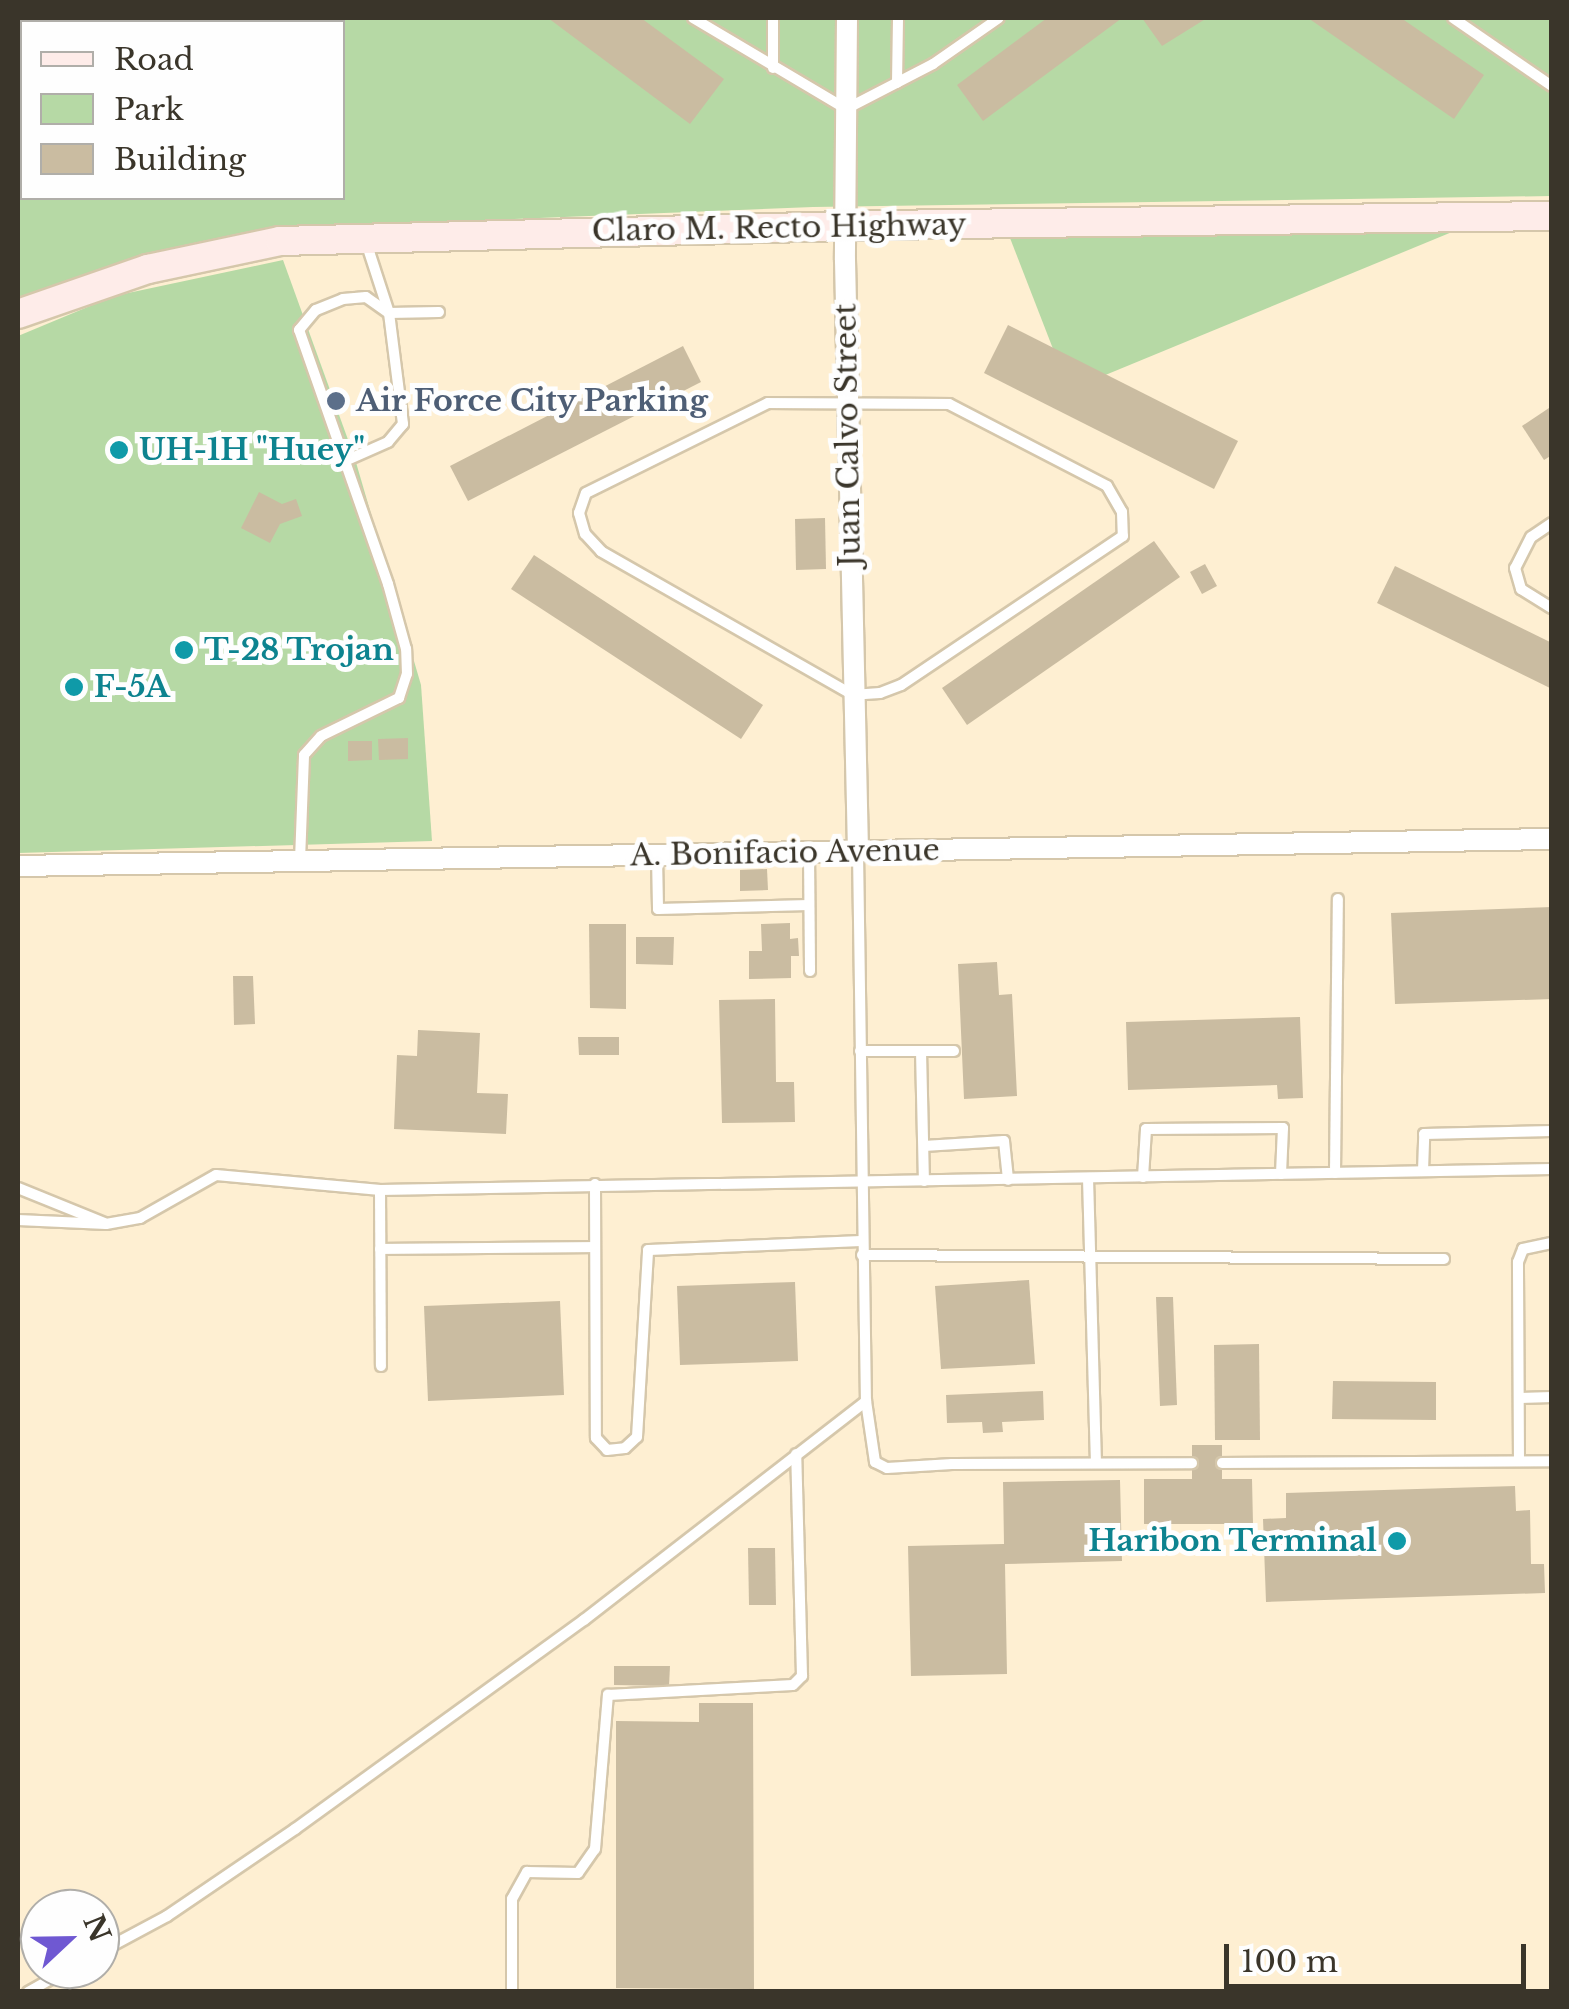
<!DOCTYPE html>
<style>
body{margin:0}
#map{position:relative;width:1569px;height:2009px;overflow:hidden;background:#feefd2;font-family:"Libre Baskerville",serif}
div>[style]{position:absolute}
.green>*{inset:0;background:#b6d9a5}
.stream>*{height:6px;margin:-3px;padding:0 3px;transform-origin:3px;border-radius:3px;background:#65b6c2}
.building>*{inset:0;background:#cabca1}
.roads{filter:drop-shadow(2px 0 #d5c7ab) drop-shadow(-2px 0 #d5c7ab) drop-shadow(0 2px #d5c7ab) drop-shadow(0 -2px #d5c7ab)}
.lane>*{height:10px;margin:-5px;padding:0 5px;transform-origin:5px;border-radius:5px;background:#fff}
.street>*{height:20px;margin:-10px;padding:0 10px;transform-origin:10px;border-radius:10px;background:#fff}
.secondary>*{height:28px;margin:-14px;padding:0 14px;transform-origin:14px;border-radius:14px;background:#feece9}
.dots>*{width:28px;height:28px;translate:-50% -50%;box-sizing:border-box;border:5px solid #fefefe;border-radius:50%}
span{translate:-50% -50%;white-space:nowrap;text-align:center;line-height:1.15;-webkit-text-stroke:10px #fefefe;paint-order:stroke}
.street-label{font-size:30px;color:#3a352a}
.service-label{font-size:30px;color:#4e5e75;font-weight:700}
.left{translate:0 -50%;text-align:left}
.culture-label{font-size:30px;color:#0d838f;font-weight:700}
.right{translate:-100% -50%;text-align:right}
.frame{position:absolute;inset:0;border:20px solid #3a352a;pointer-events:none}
.legend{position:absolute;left:20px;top:20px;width:325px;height:180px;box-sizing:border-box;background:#fefefe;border:2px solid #b0aea9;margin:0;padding:12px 18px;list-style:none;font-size:30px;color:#3a352a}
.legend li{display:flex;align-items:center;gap:20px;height:50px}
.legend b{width:50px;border:2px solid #b0aea9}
.north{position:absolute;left:20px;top:1889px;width:100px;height:100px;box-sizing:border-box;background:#fefefe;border:2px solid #b0aea9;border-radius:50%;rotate:68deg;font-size:28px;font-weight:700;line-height:40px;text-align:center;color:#3a352a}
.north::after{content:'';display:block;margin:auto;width:35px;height:45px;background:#6f58d2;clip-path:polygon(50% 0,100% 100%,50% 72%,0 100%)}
.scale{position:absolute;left:1224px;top:1944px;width:302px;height:45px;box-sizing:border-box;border:5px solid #3a352a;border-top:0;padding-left:12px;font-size:30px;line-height:35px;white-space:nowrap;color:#3a352a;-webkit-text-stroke:8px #fefefe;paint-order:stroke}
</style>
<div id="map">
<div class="green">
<i style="clip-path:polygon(evenodd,18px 18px,1551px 18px,1551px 196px,813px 207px,290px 228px,158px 253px,69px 281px,18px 304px,18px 18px,22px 22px,342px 22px,342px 198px,22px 198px,22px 22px)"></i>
<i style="clip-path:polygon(1452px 232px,1069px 390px,1010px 238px)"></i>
<i style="clip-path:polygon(283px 260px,355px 459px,421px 685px,432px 841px,18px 853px,18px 336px,114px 296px)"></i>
</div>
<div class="stream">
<i style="left:88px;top:22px;width:4px;rotate:-63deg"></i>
<i style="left:209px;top:22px;width:7px;rotate:-34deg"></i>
<i style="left:18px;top:180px;width:6px;rotate:-45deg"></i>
</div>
<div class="building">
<i style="clip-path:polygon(548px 18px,641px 18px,724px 79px,690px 124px)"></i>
<i style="clip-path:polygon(1047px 18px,1122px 18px,983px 121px,957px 85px)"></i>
<i style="clip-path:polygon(1142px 18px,1207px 18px,1162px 46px)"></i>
<i style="clip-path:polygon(1308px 18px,1401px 18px,1484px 75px,1454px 119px)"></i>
<i style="clip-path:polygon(1008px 325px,1238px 441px,1214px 489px,984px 373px)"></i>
<i style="clip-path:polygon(683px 346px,701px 382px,468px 501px,450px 466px)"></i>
<i style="clip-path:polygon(1552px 406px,1552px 455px,1544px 460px,1522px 426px)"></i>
<i style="clip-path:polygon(259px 492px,282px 504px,296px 499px,302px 516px,280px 524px,270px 543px,241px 528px)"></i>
<i style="clip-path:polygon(825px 518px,826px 569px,796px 570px,795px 519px)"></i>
<i style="clip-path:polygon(1154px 541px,1180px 577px,967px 725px,942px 688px)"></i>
<i style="clip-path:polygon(534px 555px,763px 705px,741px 739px,511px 589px)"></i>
<i style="clip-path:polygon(1205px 564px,1217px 586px,1202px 594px,1190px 572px)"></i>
<i style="clip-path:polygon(1395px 566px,1552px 643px,1552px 689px,1377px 603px)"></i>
<i style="clip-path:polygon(408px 738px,408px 759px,379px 760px,378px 739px)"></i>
<i style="clip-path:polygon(348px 741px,372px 741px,372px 760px,348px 761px)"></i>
<i style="clip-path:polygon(767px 869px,768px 890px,740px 891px,740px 870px)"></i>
<i style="clip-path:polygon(1552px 907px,1552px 999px,1395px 1004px,1391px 913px)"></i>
<i style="clip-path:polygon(790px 923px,790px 939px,798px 938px,799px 956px,791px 956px,791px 978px,749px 979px,749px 951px,762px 951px,761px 924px)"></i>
<i style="clip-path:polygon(589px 924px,626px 924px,626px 1009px,590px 1008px)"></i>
<i style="clip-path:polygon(636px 937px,674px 937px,673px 965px,636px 964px)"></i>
<i style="clip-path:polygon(997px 962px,999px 995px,1012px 994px,1017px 1096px,964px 1099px,958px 964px)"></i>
<i style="clip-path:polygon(233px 976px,253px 976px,255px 1024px,234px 1025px)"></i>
<i style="clip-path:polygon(775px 999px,776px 1082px,794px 1082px,795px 1122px,722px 1123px,719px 1000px)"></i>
<i style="clip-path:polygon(1300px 1017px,1303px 1098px,1278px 1099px,1277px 1085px,1128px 1090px,1126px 1022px)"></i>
<i style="clip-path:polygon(418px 1030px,480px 1033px,477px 1093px,508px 1094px,506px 1134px,394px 1129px,397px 1055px,417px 1056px)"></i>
<i style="clip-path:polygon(578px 1037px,619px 1037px,619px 1055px,579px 1055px)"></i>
<i style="clip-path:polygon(1029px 1280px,1035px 1364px,941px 1369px,935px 1286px)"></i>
<i style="clip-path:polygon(795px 1282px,798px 1361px,680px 1365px,677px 1286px)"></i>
<i style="clip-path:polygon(1156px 1297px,1173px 1297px,1177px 1405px,1160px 1406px)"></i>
<i style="clip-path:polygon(560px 1301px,564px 1395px,428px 1401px,424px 1306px)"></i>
<i style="clip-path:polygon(1259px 1344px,1260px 1440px,1215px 1440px,1214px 1345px)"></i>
<i style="clip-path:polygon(1333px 1381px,1436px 1382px,1436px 1420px,1332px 1419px)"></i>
<i style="clip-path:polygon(1043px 1391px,1044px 1420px,1002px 1422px,1003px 1432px,983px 1433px,982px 1422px,947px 1423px,946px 1395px)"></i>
<i style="clip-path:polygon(1192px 1445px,1222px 1445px,1222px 1479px,1252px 1479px,1253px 1524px,1144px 1524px,1144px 1479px,1192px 1479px)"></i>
<i style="clip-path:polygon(1120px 1480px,1122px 1561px,1005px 1564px,1007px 1674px,911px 1676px,908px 1546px,1004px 1544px,1003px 1482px)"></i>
<i style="clip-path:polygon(1515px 1486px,1516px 1511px,1530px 1510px,1531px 1564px,1544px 1564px,1545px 1593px,1266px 1602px,1263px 1519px,1286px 1518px,1286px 1493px)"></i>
<i style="clip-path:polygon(748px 1548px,775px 1548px,776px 1605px,749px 1605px)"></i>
<i style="clip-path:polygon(614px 1666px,670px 1666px,669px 1686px,614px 1685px)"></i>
<i style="clip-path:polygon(699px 1703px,753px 1703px,754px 1989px,616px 1988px,616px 1721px,699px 1722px)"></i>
</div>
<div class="roads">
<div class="lane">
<i style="left:693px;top:18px;width:178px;rotate:30.7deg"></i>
<i style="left:846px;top:109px;width:98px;rotate:-27.3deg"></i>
<i style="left:933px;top:64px;width:80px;rotate:-34.9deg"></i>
<i style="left:773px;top:18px;width:50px;rotate:90deg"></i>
<i style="left:1453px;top:18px;width:120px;rotate:34.5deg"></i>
<i style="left:897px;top:83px;width:65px;rotate:-89.1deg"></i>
<i style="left:365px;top:239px;width:78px;rotate:72deg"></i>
<i style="left:389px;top:313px;width:112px;rotate:82.8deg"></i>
<i style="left:403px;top:424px;width:23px;rotate:130deg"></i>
<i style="left:388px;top:442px;width:47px;rotate:156.2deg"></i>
<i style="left:345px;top:461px;width:139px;rotate:-109.3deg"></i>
<i style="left:299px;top:330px;width:26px;rotate:-50deg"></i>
<i style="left:316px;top:310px;width:29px;rotate:-22deg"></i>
<i style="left:343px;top:299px;width:23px;rotate:-5deg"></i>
<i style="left:366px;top:297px;width:28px;rotate:35deg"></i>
<i style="left:389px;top:313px;width:50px;rotate:-1.1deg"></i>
<i style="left:768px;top:403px;width:181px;rotate:0.3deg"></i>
<i style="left:949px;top:404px;width:178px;rotate:27.4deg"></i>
<i style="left:1107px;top:486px;width:30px;rotate:60deg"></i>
<i style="left:1122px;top:512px;width:24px;rotate:88deg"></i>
<i style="left:1123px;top:536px;width:267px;rotate:146.1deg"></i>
<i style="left:901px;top:685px;width:22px;rotate:159deg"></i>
<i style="left:880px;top:693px;width:27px;rotate:176deg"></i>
<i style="left:853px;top:695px;width:290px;rotate:-150.3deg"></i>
<i style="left:601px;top:551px;width:23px;rotate:-133deg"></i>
<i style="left:585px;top:534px;width:22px;rotate:-106deg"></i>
<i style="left:579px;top:513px;width:21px;rotate:-71deg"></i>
<i style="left:586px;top:493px;width:203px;rotate:-26.3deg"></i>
<i style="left:1552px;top:523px;width:25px;rotate:146deg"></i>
<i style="left:1531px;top:537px;width:35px;rotate:117deg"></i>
<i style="left:1515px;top:568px;width:22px;rotate:74deg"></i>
<i style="left:1521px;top:589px;width:36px;rotate:32deg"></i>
<i style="left:858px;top:852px;width:549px;rotate:89.17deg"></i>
<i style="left:866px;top:1401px;width:62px;rotate:81.6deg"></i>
<i style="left:875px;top:1462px;width:13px;rotate:27deg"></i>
<i style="left:887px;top:1468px;width:65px;rotate:-3.5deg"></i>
<i style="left:952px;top:1464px;width:240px;rotate:-0.2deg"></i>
<i style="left:809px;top:853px;width:118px;rotate:89.5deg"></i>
<i style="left:657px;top:856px;width:53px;rotate:88.9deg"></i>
<i style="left:658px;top:909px;width:151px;rotate:-1.5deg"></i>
<i style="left:300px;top:860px;width:105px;rotate:-87.8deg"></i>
<i style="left:304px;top:755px;width:25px;rotate:-48deg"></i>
<i style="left:321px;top:736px;width:87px;rotate:-26deg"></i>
<i style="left:399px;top:698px;width:25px;rotate:-72deg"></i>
<i style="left:407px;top:674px;width:25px;rotate:-92deg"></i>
<i style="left:406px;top:649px;width:67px;rotate:-105.5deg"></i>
<i style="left:388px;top:584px;width:130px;rotate:-109.3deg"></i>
<i style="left:860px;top:1051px;width:94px"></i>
<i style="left:921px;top:1051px;width:130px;rotate:88.7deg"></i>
<i style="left:924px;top:1146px;width:80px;rotate:-3.6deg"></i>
<i style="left:1004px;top:1141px;width:39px;rotate:84deg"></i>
<i style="left:1423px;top:1171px;width:37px;rotate:-88deg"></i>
<i style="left:1424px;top:1134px;width:128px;rotate:-1.3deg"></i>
<i style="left:1335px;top:1173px;width:274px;rotate:-89.4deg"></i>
<i style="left:1143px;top:1177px;width:48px;rotate:-86.4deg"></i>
<i style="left:1146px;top:1129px;width:137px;rotate:-0.4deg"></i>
<i style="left:1283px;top:1128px;width:46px;rotate:92.5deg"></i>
<i style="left:1088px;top:1178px;width:284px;rotate:88.4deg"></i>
<i style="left:595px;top:1184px;width:254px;rotate:89.8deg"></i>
<i style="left:596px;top:1438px;width:16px;rotate:47deg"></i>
<i style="left:607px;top:1450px;width:18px;rotate:-6deg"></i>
<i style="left:625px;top:1448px;width:16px;rotate:-43deg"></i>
<i style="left:637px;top:1437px;width:187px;rotate:-86.6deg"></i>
<i style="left:648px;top:1250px;width:214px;rotate:-2.4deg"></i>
<i style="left:18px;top:1188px;width:93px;rotate:22.1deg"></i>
<i style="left:380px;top:1190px;width:176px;rotate:89.7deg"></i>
<i style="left:18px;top:1220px;width:88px;rotate:2.6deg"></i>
<i style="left:106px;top:1224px;width:35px;rotate:-10deg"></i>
<i style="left:140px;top:1218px;width:87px;rotate:-29.5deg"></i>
<i style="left:216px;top:1175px;width:165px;rotate:5.2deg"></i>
<i style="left:380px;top:1190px;width:1172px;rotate:-1.03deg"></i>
<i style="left:380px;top:1249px;width:215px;rotate:-0.5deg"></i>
<i style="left:862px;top:1255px;width:582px;rotate:0.39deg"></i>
<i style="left:1520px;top:1398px;width:32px;rotate:-2deg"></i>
<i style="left:1519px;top:1461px;width:199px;rotate:-90.3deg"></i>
<i style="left:1518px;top:1262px;width:14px;rotate:-69deg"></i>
<i style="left:1523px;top:1249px;width:30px;rotate:-12deg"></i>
<i style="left:1222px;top:1463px;width:330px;rotate:-0.3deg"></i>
<i style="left:100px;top:1952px;width:76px;rotate:-28.2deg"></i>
<i style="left:167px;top:1916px;width:155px;rotate:-34.2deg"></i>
<i style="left:295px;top:1829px;width:357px;rotate:-35.9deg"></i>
<i style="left:584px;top:1620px;width:357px;rotate:-37.8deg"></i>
<i style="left:28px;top:1992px;width:47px;rotate:-29.3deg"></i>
<i style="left:512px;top:1992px;width:93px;rotate:-90deg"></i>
<i style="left:512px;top:1899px;width:31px;rotate:-61deg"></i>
<i style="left:527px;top:1872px;width:51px;rotate:1.1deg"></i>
<i style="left:578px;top:1873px;width:29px;rotate:-55deg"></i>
<i style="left:595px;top:1849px;width:155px;rotate:-85.2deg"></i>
<i style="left:608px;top:1695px;width:185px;rotate:-3.1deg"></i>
<i style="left:793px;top:1685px;width:13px;rotate:-45deg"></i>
<i style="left:802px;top:1676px;width:222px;rotate:-91.5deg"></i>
</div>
<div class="street">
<i style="left:847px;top:18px;width:242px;rotate:90.5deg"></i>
<i style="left:845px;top:260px;width:592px;rotate:88.74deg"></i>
<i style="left:18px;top:866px;width:1534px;rotate:-1.01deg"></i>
</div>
<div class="secondary">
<i style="left:18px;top:314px;width:138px;rotate:-19.1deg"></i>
<i style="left:148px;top:269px;width:135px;rotate:-12deg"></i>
<i style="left:280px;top:241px;width:601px;rotate:-1.52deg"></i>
<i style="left:881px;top:225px;width:671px;rotate:-0.77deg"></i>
</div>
</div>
<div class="dots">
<i style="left:336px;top:401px;background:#5c6f8a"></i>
<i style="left:119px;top:450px;background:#0f9aa8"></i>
<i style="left:184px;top:650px;background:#0f9aa8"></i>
<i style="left:74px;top:687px;background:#0f9aa8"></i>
<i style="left:1397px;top:1541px;background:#0f9aa8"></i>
</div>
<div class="street-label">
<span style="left:779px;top:228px;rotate:-1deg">Claro M. Recto Highway</span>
<span style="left:848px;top:435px;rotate:-91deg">Juan Calvo Street</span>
<span style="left:785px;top:853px;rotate:-1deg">A. Bonifacio Avenue</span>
</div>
<div class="service-label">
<span class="left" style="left:356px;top:401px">Air Force City Parking</span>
</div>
<div class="culture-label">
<span class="left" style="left:139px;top:450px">UH-1H "Huey"</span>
<span class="left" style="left:204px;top:650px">T-28 Trojan</span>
<span class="left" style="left:94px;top:687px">F-5A</span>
<span class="right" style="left:1377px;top:1541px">Haribon Terminal</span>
</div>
<div class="frame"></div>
<ul class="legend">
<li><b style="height:12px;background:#feece9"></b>Road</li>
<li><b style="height:28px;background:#b6d9a5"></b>Park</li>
<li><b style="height:28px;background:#cabca1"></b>Building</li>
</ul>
<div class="north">N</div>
<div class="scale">100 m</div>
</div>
